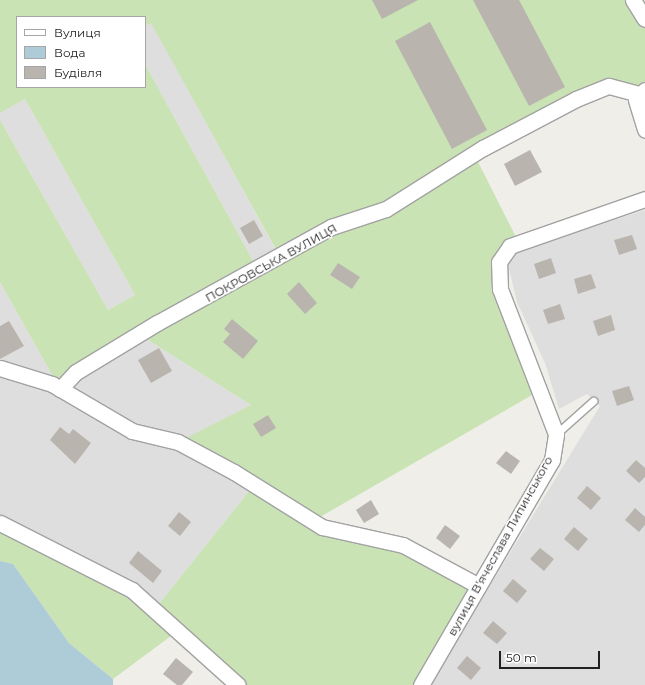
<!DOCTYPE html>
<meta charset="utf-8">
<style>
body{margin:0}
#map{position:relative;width:645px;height:685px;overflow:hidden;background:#f0eee8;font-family:Montserrat,sans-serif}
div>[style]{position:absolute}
.residential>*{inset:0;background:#dfdede}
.grass>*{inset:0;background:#c9e3b5}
.water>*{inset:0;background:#aeccd8}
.building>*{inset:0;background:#b9b4ae}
.roads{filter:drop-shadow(1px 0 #a2a2a2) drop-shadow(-1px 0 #a2a2a2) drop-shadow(0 1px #a2a2a2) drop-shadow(0 -1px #a2a2a2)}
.lane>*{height:7px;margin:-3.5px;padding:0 3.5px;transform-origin:3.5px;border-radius:3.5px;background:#fff}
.street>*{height:15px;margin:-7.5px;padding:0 7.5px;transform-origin:7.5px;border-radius:7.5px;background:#fff}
span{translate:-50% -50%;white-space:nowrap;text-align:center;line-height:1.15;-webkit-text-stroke:3px #fff;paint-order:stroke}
.street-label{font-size:12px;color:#212121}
.legend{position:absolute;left:16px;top:16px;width:130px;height:72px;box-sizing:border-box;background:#fff;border:1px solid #a6a6a6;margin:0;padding:5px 7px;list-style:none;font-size:12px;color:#212121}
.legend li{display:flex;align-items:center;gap:8px;height:20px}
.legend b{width:20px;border:1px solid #a6a6a6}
.scale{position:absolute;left:499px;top:651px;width:101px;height:18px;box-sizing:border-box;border:2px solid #212121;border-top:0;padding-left:5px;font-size:12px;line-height:14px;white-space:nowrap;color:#212121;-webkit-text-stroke:3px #fff;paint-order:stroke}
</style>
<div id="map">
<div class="residential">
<i style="clip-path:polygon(151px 22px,280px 258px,258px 270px,145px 64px,145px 26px)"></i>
<i style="clip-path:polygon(25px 99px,135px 295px,108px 310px,0 120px,0 113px)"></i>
<i style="clip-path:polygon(645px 210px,645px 685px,429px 685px,600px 406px,587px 394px,559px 409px,545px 363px,517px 302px,507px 260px,516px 251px)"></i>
<i style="clip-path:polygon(0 282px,60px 389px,140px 335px,251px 405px,254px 485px,155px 609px,0 523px)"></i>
</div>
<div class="grass">
<i style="clip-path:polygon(evenodd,0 0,633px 0,645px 19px,645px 91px,609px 86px,474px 154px,519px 243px,499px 262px,539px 391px,313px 521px,403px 545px,479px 586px,421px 685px,238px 685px,179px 630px,113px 679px,69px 643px,13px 564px,0 561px,0 523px,155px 609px,254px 485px,178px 442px,251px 405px,140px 335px,60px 389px,0 282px,0 120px,108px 310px,135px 295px,25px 99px,0 113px,0 0,17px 17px,145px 17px,145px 26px,151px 23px,280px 257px,258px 270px,145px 64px,145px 87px,17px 87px,17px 17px)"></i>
</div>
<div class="water">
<i style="clip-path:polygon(0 561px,13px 564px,69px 643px,113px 679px,113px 685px,0 685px)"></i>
</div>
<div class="building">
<i style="clip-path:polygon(372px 0,418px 0,382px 19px)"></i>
<i style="clip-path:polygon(473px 0,519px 0,565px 87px,529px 106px)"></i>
<i style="clip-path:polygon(430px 22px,487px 130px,452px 149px,395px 41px)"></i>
<i style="clip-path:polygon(530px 150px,542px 172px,515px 186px,504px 164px)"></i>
<i style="clip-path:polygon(254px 220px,263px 236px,249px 244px,240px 228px)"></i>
<i style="clip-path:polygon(632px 235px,637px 249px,619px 255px,614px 240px)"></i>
<i style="clip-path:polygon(551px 258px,556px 273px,539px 279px,534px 264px)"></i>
<i style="clip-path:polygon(338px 263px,360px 277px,352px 289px,330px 275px)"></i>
<i style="clip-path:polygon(591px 274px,596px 288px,578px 294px,574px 279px)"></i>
<i style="clip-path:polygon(299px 282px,317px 303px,305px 314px,287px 294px)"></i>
<i style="clip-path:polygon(560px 304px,565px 319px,548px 324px,543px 310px)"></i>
<i style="clip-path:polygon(611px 315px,615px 330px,598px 336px,593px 321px)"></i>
<i style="clip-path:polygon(232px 319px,258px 341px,243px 359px,223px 342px,230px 334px,224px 329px)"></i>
<i style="clip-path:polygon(9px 321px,24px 346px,0 359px,0 326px)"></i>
<i style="clip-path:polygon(159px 348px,172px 371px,151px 383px,138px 360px)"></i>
<i style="clip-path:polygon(629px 386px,634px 400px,617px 406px,612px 391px)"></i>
<i style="clip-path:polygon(268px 415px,276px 428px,261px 437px,253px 424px)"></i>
<i style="clip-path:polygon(60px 427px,69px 434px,73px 429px,91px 443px,75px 464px,50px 440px)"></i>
<i style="clip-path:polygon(506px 451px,520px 461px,511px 474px,496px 463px)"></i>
<i style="clip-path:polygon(636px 460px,645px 468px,645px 477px,639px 483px,626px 471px)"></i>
<i style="clip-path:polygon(587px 486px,601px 498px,591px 510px,577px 498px)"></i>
<i style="clip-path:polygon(371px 500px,379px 514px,364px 523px,356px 510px)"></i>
<i style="clip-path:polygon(635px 508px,645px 517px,645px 525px,639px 532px,625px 520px)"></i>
<i style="clip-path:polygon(179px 512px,191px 522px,180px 536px,168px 526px)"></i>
<i style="clip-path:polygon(445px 525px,460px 536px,450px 549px,436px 538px)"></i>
<i style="clip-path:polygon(574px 527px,588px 539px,578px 551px,564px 539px)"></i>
<i style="clip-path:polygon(540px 548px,554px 559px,544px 571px,530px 559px)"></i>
<i style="clip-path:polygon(138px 551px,162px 571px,153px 583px,129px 563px)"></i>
<i style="clip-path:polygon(513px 579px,527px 591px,517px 603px,503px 591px)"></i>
<i style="clip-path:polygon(493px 621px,507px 633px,497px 644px,483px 633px)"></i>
<i style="clip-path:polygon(467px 656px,481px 668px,471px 680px,457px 668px)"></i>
<i style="clip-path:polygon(176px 658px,193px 672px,182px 685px,177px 685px,163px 674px)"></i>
</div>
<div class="roads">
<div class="lane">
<i style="left:556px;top:434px;width:50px;rotate:-41.7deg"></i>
</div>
<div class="street">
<i style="left:633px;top:0;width:22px;rotate:58deg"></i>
<i style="left:645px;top:90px;width:13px;rotate:132deg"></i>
<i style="left:636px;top:100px;width:31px;rotate:73deg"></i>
<i style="left:0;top:368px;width:54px;rotate:17.1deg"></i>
<i style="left:52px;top:384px;width:93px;rotate:30.4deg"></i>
<i style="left:132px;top:431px;width:47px;rotate:13.4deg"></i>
<i style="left:178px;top:442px;width:64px;rotate:28.2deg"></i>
<i style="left:234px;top:472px;width:104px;rotate:32deg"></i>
<i style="left:322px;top:527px;width:83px;rotate:12.5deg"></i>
<i style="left:403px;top:545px;width:86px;rotate:28.3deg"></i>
<i style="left:60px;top:389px;width:23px;rotate:-47deg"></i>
<i style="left:76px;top:372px;width:95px;rotate:-31.2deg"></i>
<i style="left:157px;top:323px;width:199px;rotate:-28.9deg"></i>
<i style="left:331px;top:227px;width:58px;rotate:-18.1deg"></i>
<i style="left:386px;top:209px;width:115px;rotate:-32.2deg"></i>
<i style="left:483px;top:148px;width:105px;rotate:-27.8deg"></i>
<i style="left:576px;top:99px;width:35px;rotate:-22deg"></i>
<i style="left:609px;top:86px;width:31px;rotate:15deg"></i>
<i style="left:0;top:523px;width:148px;rotate:26.9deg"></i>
<i style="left:132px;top:590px;width:142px;rotate:41.9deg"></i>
<i style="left:421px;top:685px;width:260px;rotate:-59.8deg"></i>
<i style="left:552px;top:460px;width:26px;rotate:-81deg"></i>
<i style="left:556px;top:434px;width:155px;rotate:-111.1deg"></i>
<i style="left:500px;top:289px;width:27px;rotate:-92deg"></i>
<i style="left:499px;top:262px;width:19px;rotate:-55deg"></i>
<i style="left:510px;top:246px;width:143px;rotate:-19.2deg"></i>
</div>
</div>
<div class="street-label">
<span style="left:271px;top:263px;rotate:-29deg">ПОКРОВСЬКА ВУЛИЦЯ</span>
<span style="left:500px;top:546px;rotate:-61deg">вулиця Вʼячеслава Липинського</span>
</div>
<ul class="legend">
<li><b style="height:5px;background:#fff"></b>Вулиця</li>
<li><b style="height:11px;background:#aeccd8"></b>Вода</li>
<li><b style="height:11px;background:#b9b4ae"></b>Будівля</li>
</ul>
<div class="scale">50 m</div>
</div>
